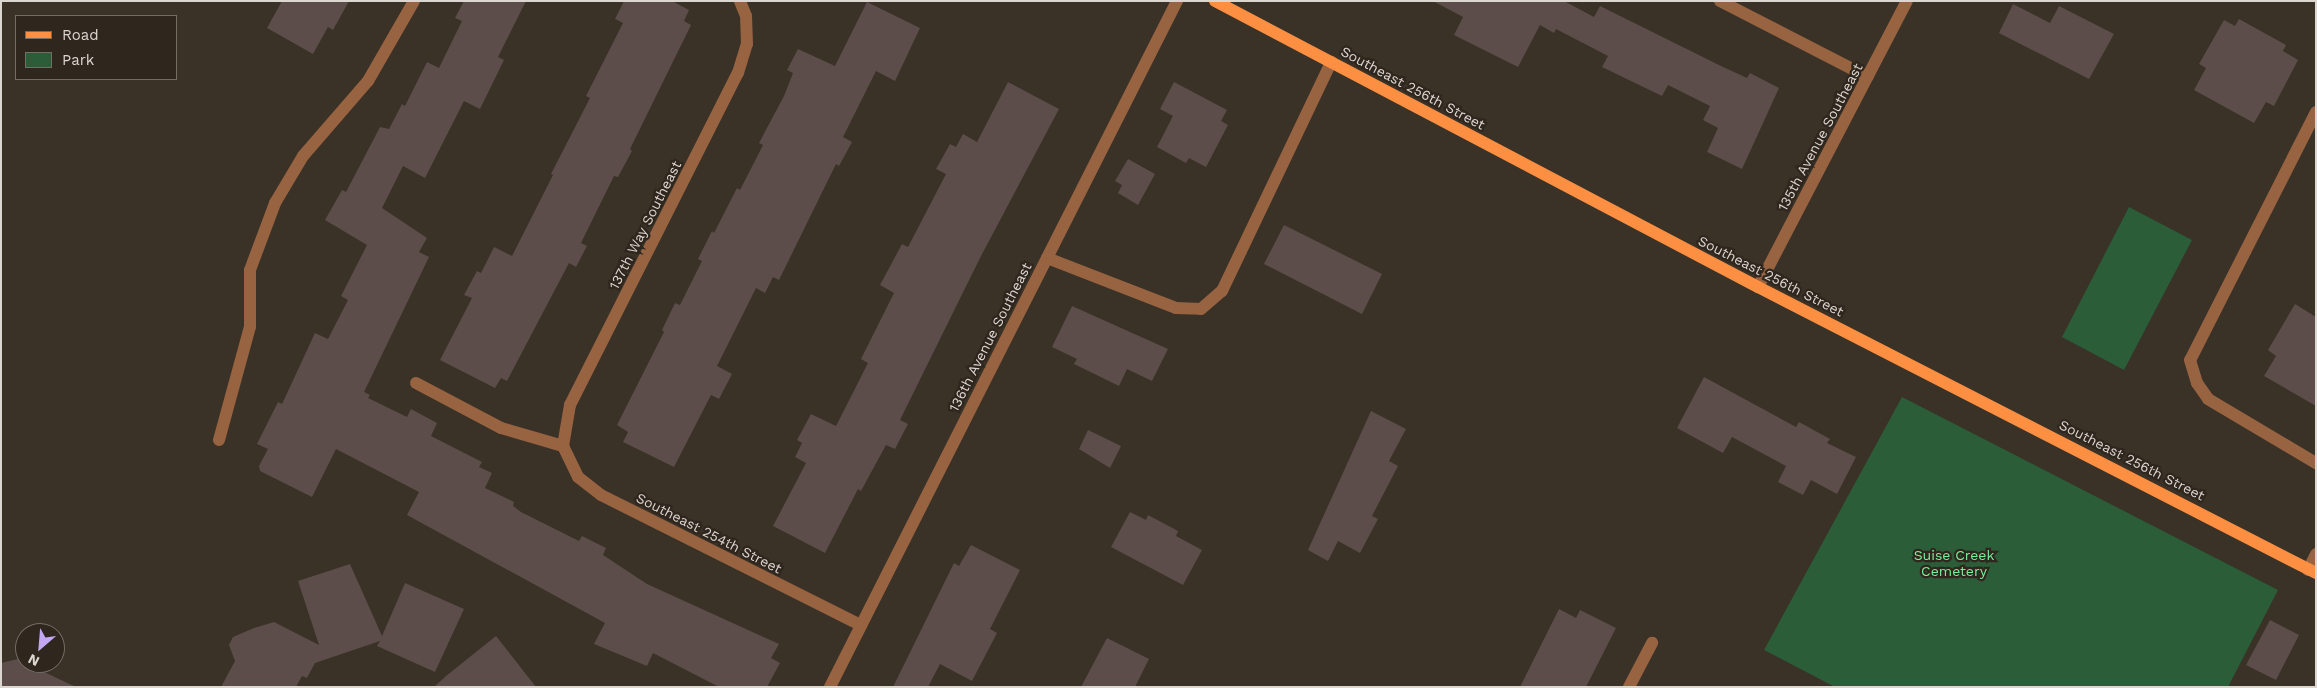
<!DOCTYPE html>
<style>
body{margin:0}
#map{position:relative;width:2317px;height:688px;overflow:hidden;background:#3a3127;font-family:"Work Sans",sans-serif}
div>[style]{position:absolute}
.green>*{inset:0;background:#2b5d39}
.building>*{inset:0;background:#5c4d4b}
.minor>*{height:12px;margin:-6px;padding:0 6px;transform-origin:6px;border-radius:6px;background:#986341}
.major>*{height:12px;margin:-6px;padding:0 6px;transform-origin:6px;border-radius:6px;background:#fc8f41}
span{translate:-50% -50%;white-space:nowrap;text-align:center;line-height:1.15;-webkit-text-stroke:4.5px #2f271e;paint-order:stroke}
.street-label{font-size:14px;color:#dcd6d0}
.park-label{font-size:14px;color:#7bee9a}
.frame{position:absolute;inset:0;border:2px solid #dcd6d0;pointer-events:none}
.legend{position:absolute;left:15px;top:15px;width:162px;height:65px;box-sizing:border-box;background:#2f271e;border:1px solid #746d65;margin:0;padding:6px 9px;list-style:none;font-size:15px;color:#dcd6d0}
.legend li{display:flex;align-items:center;gap:10px;height:25px}
.legend b{width:25px;border:1px solid #746d65}
.north{position:absolute;left:15px;top:623px;width:50px;height:50px;box-sizing:border-box;background:#2f271e;border:1px solid #746d65;border-radius:50%;rotate:207deg;font-size:14px;font-weight:700;line-height:20px;text-align:center;color:#dcd6d0}
.north::after{content:'';display:block;margin:auto;width:18px;height:22px;background:#c3a7f2;clip-path:polygon(50% 0,100% 100%,50% 72%,0 100%)}
</style>
<div id="map">
<div class="green">
<i style="clip-path:polygon(2129px 207px,2192px 240px,2124px 370px,2062px 337px)"></i>
<i style="clip-path:polygon(1902px 397px,2278px 590px,2228px 687px,1835px 687px,1764px 650px)"></i>
</div>
<div class="building">
<i style="clip-path:polygon(282px 1px,349px 1px,333px 30px,328px 27px,313px 54px,267px 28px)"></i>
<i style="clip-path:polygon(464px 1px,526px 1px,498px 57px,504px 60px,480px 109px,464px 101px,425px 178px,403px 166px,382px 208px,427px 238px,419px 252px,429px 257px,364px 392px,370px 395px,368px 398px,407px 417px,411px 409px,437px 423px,431px 436px,482px 462px,479px 467px,492px 473px,485px 488px,514px 502px,513px 506px,521px 512px,579px 541px,582px 536px,606px 548px,603px 555px,647px 584px,779px 644px,771px 658px,780px 663px,767px 687px,719px 687px,653px 653px,647px 666px,594px 644px,605px 623px,407px 515px,419px 492px,336px 449px,312px 497px,260px 471px,259px 466px,268px 449px,257px 444px,278px 402px,282px 404px,315px 333px,328px 339px,348px 300px,341px 296px,367px 245px,325px 220px,342px 190px,346px 192px,380px 127px,389px 129px,402px 104px,405px 106px,427px 62px,439px 68px,462px 21px,455px 18px)"></i>
<i style="clip-path:polygon(624px 1px,672px 1px,689px 10px,684px 21px,691px 25px,630px 149px,632px 151px,618px 177px,614px 176px,581px 243px,587px 246px,576px 267px,569px 263px,507px 381px,501px 378px,495px 388px,440px 360px,472px 298px,464px 295px,477px 271px,481px 273px,494px 247px,512px 256px,553px 175px,551px 174px,590px 98px,586px 96px,623px 23px,615px 19px)"></i>
<i style="clip-path:polygon(1433px 1px,1564px 1px,1594px 17px,1600px 6px,1721px 66px,1747px 78px,1750px 73px,1779px 88px,1742px 169px,1707px 152px,1718px 128px,1703px 120px,1710px 106px,1668px 85px,1662px 96px,1602px 67px,1608px 56px,1556px 29px,1554px 33px,1540px 25px,1518px 67px,1454px 35px,1463px 17px)"></i>
<i style="clip-path:polygon(867px 2px,920px 28px,895px 81px,876px 71px,843px 137px,852px 142px,839px 166px,836px 164px,779px 280px,773px 277px,765px 293px,756px 288px,717px 366px,732px 374px,719px 399px,711px 395px,674px 467px,623px 442px,628px 432px,617px 425px,664px 332px,662px 330px,675px 303px,680px 305px,702px 261px,698px 259px,712px 231px,714px 233px,737px 188px,740px 190px,763px 145px,759px 143px,784px 96px,793px 73px,787px 70px,798px 49px,835px 66px)"></i>
<i style="clip-path:polygon(2013px 4px,2050px 23px,2059px 6px,2114px 34px,2089px 79px,1999px 33px)"></i>
<i style="clip-path:polygon(2239px 19px,2286px 45px,2283px 51px,2298px 60px,2274px 106px,2266px 102px,2254px 123px,2194px 90px,2206px 68px,2199px 64px,2224px 20px,2235px 26px)"></i>
<i style="clip-path:polygon(1008px 82px,1059px 109px,980px 258px,900px 420px,908px 424px,895px 449px,886px 445px,861px 491px,858px 489px,825px 553px,773px 526px,806px 463px,795px 457px,802px 443px,797px 440px,811px 414px,836px 426px,868px 363px,861px 359px,894px 293px,880px 285px,902px 244px,908px 247px,946px 174px,936px 169px,950px 144px,956px 147px,963px 134px,977px 142px)"></i>
<i style="clip-path:polygon(1174px 82px,1227px 110px,1221px 121px,1228px 125px,1206px 167px,1189px 158px,1186px 163px,1157px 147px,1173px 116px,1160px 109px)"></i>
<i style="clip-path:polygon(1128px 159px,1155px 174px,1138px 205px,1118px 193px,1122px 185px,1115px 181px)"></i>
<i style="clip-path:polygon(1284px 225px,1382px 274px,1362px 314px,1264px 264px)"></i>
<i style="clip-path:polygon(2295px 304px,2316px 317px,2316px 406px,2264px 376px,2276px 356px,2268px 350px)"></i>
<i style="clip-path:polygon(1072px 306px,1168px 349px,1152px 381px,1127px 369px,1119px 386px,1074px 364px,1077px 359px,1052px 347px)"></i>
<i style="clip-path:polygon(1704px 377px,1796px 427px,1799px 422px,1830px 439px,1827px 443px,1856px 457px,1837px 494px,1811px 480px,1803px 495px,1778px 482px,1786px 466px,1732px 437px,1723px 453px,1677px 428px)"></i>
<i style="clip-path:polygon(1371px 411px,1406px 429px,1389px 461px,1398px 466px,1372px 516px,1378px 519px,1360px 553px,1338px 541px,1328px 561px,1308px 550px)"></i>
<i style="clip-path:polygon(1088px 430px,1121px 446px,1110px 468px,1079px 449px)"></i>
<i style="clip-path:polygon(1130px 512px,1146px 520px,1148px 515px,1178px 531px,1176px 536px,1202px 550px,1183px 585px,1111px 547px)"></i>
<i style="clip-path:polygon(971px 545px,1020px 570px,990px 629px,997px 633px,972px 681px,940px 664px,928px 687px,893px 687px,954px 563px,959px 566px)"></i>
<i style="clip-path:polygon(350px 564px,382px 636px,405px 583px,464px 609px,435px 672px,377px 646px,380px 641px,315px 663px,307px 678px,302px 676px,296px 687px,221px 687px,235px 661px,229px 645px,233px 637px,254px 628px,274px 622px,319px 645px,298px 581px)"></i>
<i style="clip-path:polygon(1559px 609px,1576px 618px,1580px 610px,1616px 628px,1586px 687px,1520px 687px)"></i>
<i style="clip-path:polygon(2270px 620px,2299px 635px,2276px 680px,2246px 665px)"></i>
<i style="clip-path:polygon(496px 636px,536px 687px,434px 687px,446px 676px)"></i>
<i style="clip-path:polygon(1107px 638px,1149px 659px,1135px 687px,1081px 687px)"></i>
<i style="clip-path:polygon(18px 659px,25px 663px,76px 687px,1px 687px,1px 663px)"></i>
</div>
<div class="minor">
<i style="left:1720px;top:1px;width:166px;rotate:27.2deg"></i>
<i style="left:2316px;top:112px;width:278px;rotate:116.9deg"></i>
<i style="left:2190px;top:360px;width:24px;rotate:73deg"></i>
<i style="left:2197px;top:383px;width:19px;rotate:55deg"></i>
<i style="left:2208px;top:399px;width:126px;rotate:30.7deg"></i>
<i style="left:1047px;top:258px;width:138px;rotate:21.2deg"></i>
<i style="left:1176px;top:308px;width:25px;rotate:2deg"></i>
<i style="left:1201px;top:309px;width:28px;rotate:-41deg"></i>
<i style="left:1222px;top:291px;width:254px;rotate:-64.5deg"></i>
<i style="left:1758px;top:287px;width:322px;rotate:-62.5deg"></i>
<i style="left:416px;top:383px;width:96px;rotate:27.9deg"></i>
<i style="left:501px;top:428px;width:65px;rotate:16.2deg"></i>
<i style="left:219px;top:440px;width:117px;rotate:-74.7deg"></i>
<i style="left:250px;top:327px;width:57px;rotate:-90deg"></i>
<i style="left:250px;top:270px;width:72px;rotate:-69.5deg"></i>
<i style="left:275px;top:203px;width:55px;rotate:-59.2deg"></i>
<i style="left:303px;top:156px;width:99px;rotate:-49.1deg"></i>
<i style="left:368px;top:81px;width:92px;rotate:-60.1deg"></i>
<i style="left:563px;top:446px;width:42px;rotate:-80.3deg"></i>
<i style="left:570px;top:405px;width:372px;rotate:-63.2deg"></i>
<i style="left:738px;top:73px;width:30px;rotate:-73deg"></i>
<i style="left:747px;top:44px;width:28px;rotate:-92deg"></i>
<i style="left:746px;top:16px;width:16px;rotate:-112deg"></i>
<i style="left:563px;top:446px;width:34px;rotate:64deg"></i>
<i style="left:578px;top:477px;width:29px;rotate:38deg"></i>
<i style="left:601px;top:495px;width:291px;rotate:26.6deg"></i>
<i style="left:2308px;top:570px;width:18px;rotate:-63deg"></i>
<i style="left:830px;top:687px;width:769px;rotate:-63.17deg"></i>
<i style="left:1629px;top:687px;width:50px;rotate:-62.4deg"></i>
</div>
<div class="major">
<i style="left:1215px;top:1px;width:614px;rotate:27.78deg"></i>
<i style="left:1758px;top:287px;width:627px;rotate:27.14deg"></i>
</div>
<div class="street-label">
<span style="left:1413px;top:88px;rotate:28deg">Southeast 256th Street</span>
<span style="left:1820px;top:137px;rotate:-62deg">135th Avenue Southeast</span>
<span style="left:645px;top:225px;rotate:-63deg">137th Way Southeast</span>
<span style="left:1771px;top:276px;rotate:27deg">Southeast 256th Street</span>
<span style="left:990px;top:337px;rotate:-63deg">136th Avenue Southeast</span>
<span style="left:2132px;top:460px;rotate:27deg">Southeast 256th Street</span>
<span style="left:709px;top:533px;rotate:27deg">Southeast 254th Street</span>
</div>
<div class="park-label">
<span style="left:1954px;top:563px">Suise Creek<br>Cemetery</span>
</div>
<div class="frame"></div>
<ul class="legend">
<li><b style="height:6px;background:#fc8f41"></b>Road</li>
<li><b style="height:14px;background:#2b5d39"></b>Park</li>
</ul>
<div class="north">N</div>
</div>
